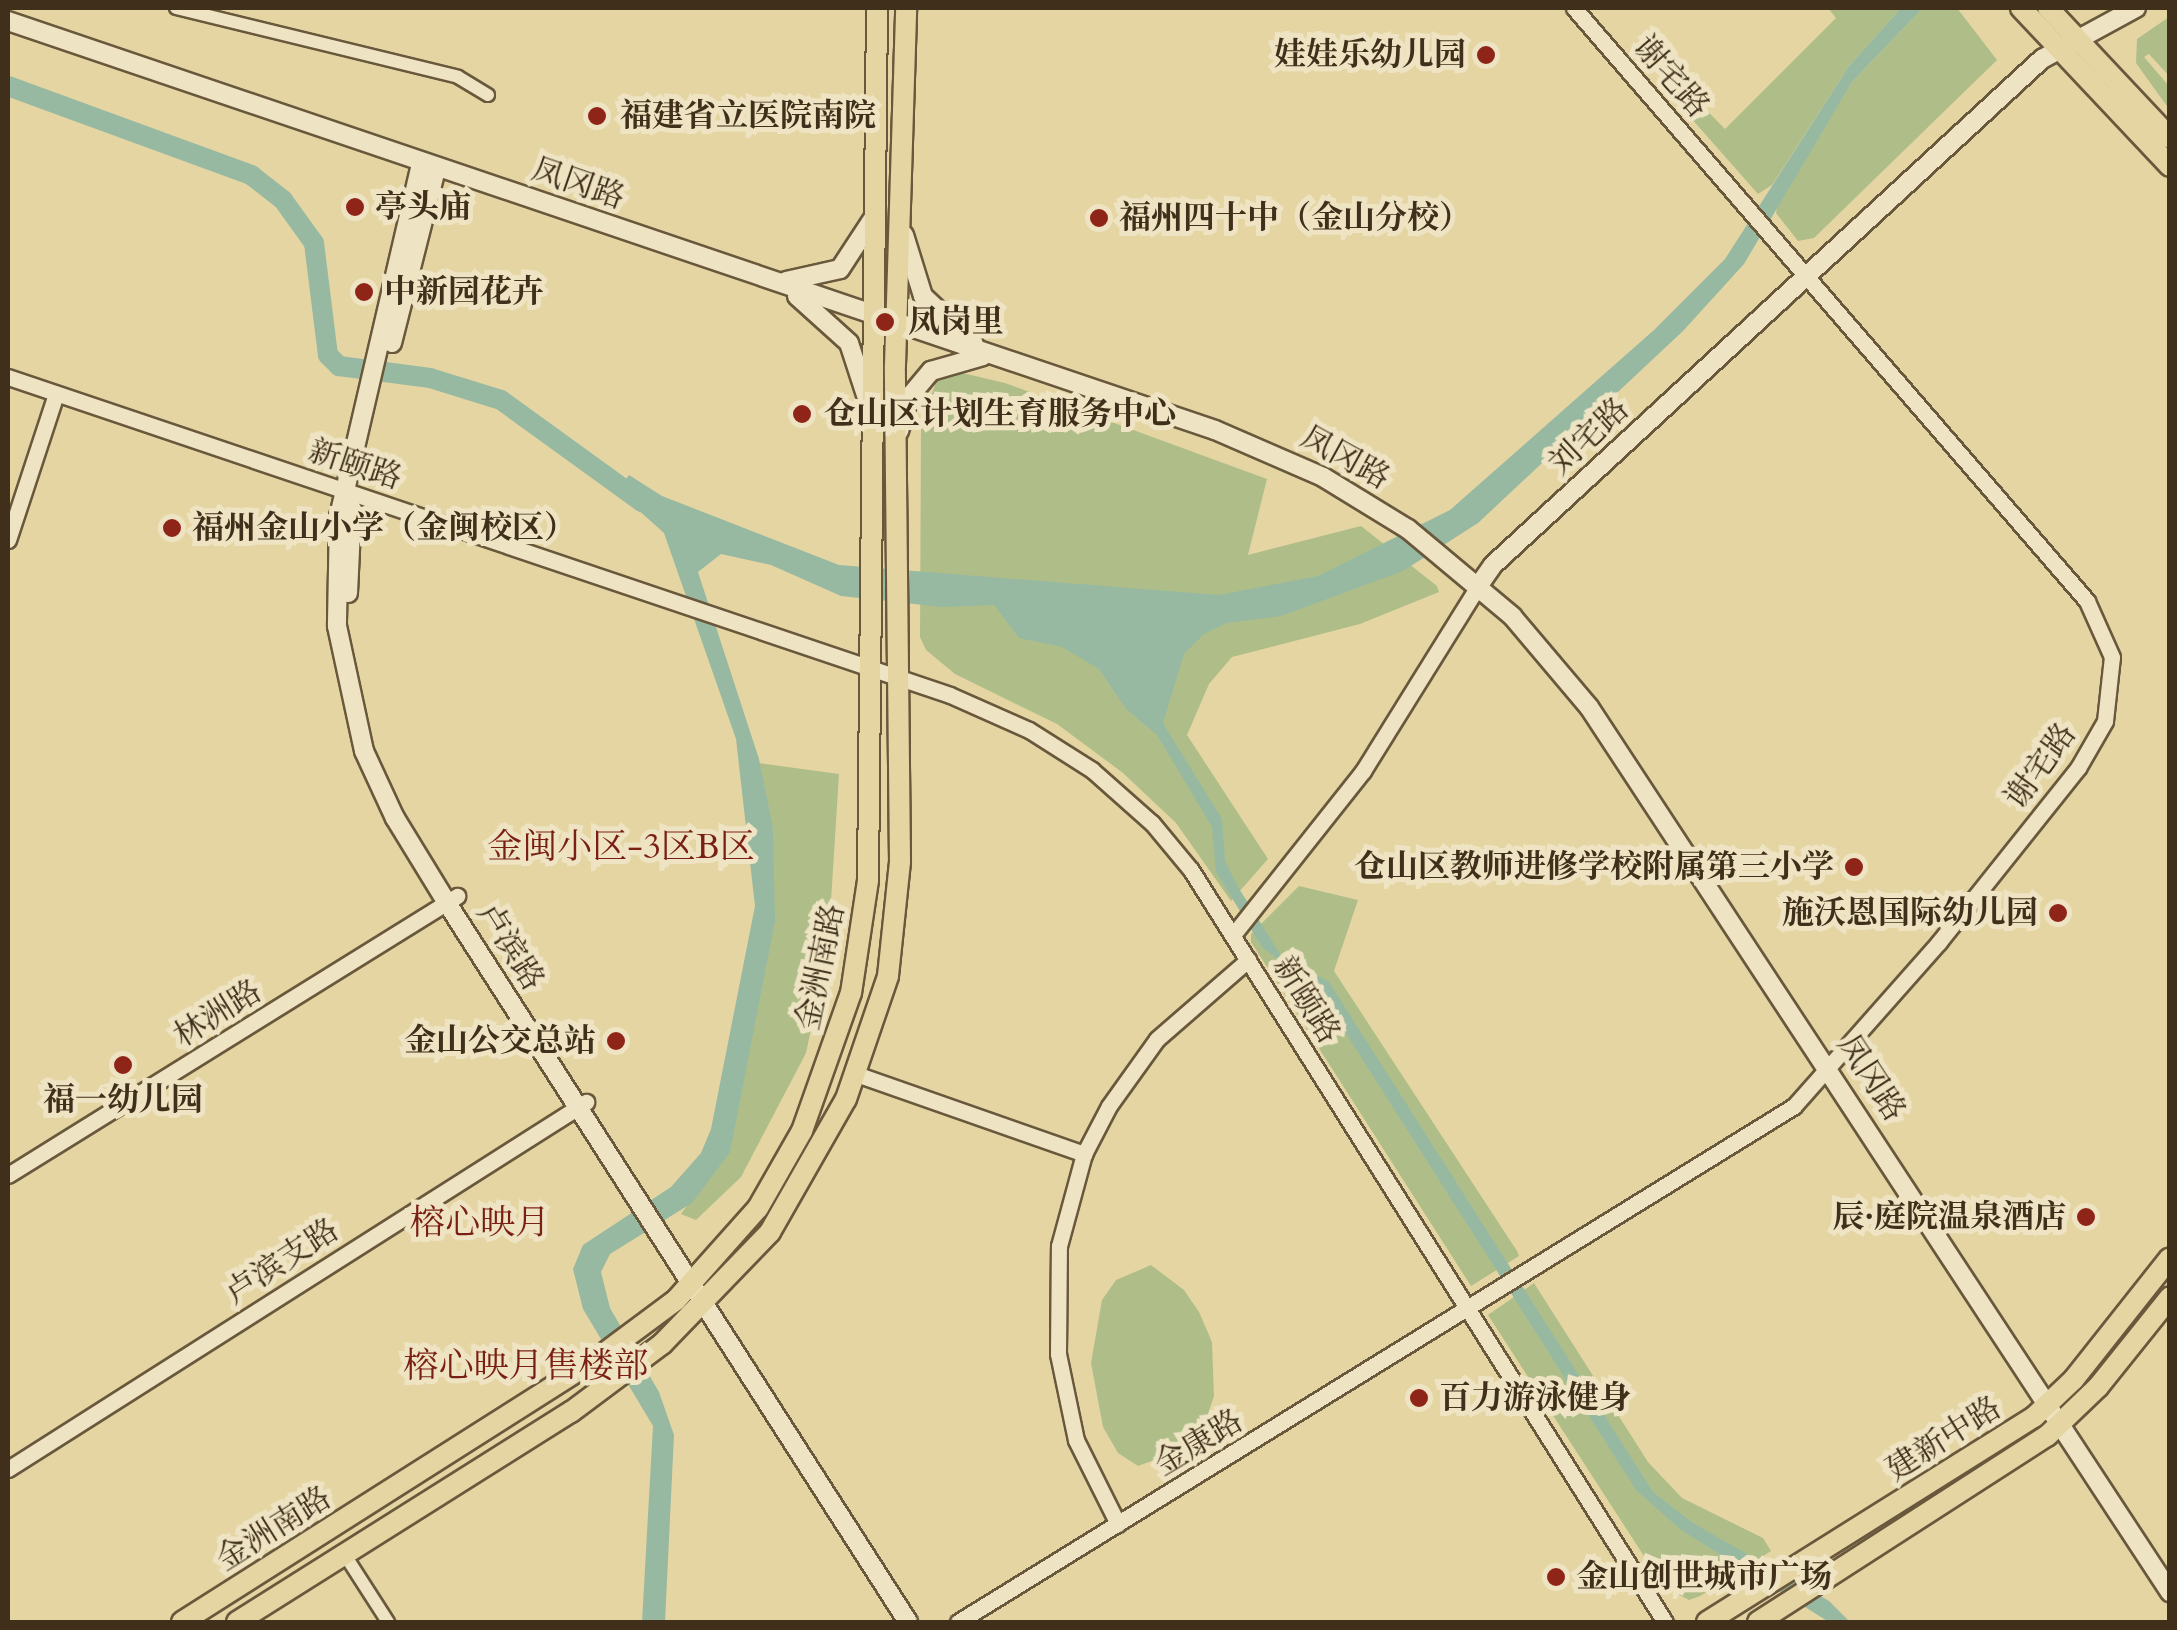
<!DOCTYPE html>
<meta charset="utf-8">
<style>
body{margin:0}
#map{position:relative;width:2177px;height:1630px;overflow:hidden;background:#e5d5a3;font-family:Cardo,"Noto Serif SC",serif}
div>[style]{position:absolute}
.green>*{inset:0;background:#afbe89}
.water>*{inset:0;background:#97b9a1}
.river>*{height:20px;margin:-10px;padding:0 10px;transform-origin:10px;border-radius:10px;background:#97b9a1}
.roads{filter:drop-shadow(2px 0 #69583c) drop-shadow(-2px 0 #69583c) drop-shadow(0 2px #69583c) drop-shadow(0 -2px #69583c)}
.minor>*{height:12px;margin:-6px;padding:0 6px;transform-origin:6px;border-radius:6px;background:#eee4c3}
.tertiary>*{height:15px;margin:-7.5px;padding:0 7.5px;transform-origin:7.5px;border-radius:7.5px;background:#eee4c3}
.secondary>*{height:18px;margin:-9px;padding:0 9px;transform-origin:9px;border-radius:9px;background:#eee4c3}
.primary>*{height:20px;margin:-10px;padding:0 10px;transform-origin:10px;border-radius:10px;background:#e5d5a3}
.dots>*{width:28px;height:28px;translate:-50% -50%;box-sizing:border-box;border:5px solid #eee4c3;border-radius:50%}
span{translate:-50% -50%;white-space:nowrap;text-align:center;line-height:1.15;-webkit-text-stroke:10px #eee4c3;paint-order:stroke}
.poi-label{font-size:32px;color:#402f1a;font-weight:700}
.right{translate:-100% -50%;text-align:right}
.left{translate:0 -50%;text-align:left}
.street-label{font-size:32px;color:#402f1a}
.neighbourhood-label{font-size:35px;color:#7a1f14}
.frame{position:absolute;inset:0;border:10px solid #402f1a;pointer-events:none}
</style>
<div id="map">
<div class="green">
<i style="clip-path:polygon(1828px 8px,1901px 8px,1849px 66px,1772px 185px,1758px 194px,1668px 92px,1681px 84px,1725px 129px,1836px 18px)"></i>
<i style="clip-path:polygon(1923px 8px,1957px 8px,1997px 60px,1814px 238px,1798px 241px,1776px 213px,1778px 202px,1852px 82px)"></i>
<i style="clip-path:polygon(2169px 17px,2169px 76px,2149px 54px,2144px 57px,2169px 86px,2169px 109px,2136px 63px,2137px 39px)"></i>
<i style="clip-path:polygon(954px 371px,1005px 383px,1267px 479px,1248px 555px,1361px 526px,1437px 586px,1439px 592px,1360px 624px,1232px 657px,1209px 684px,1187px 735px,1268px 859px,1231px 901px,1176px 823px,1123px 773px,1057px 724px,955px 674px,926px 650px,920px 637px,921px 426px,936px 382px)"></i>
<i style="clip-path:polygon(758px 763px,839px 774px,828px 949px,806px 1053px,741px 1177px,696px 1220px,681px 1214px,727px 1151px,755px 997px)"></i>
<i style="clip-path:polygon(1299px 886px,1358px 900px,1334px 971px,1517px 1251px,1519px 1256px,1471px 1286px,1251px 942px,1251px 934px)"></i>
<i style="clip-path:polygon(1151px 1265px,1184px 1290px,1199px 1312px,1212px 1342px,1214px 1396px,1203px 1429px,1187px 1448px,1138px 1466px,1118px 1453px,1103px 1427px,1091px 1363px,1102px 1300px,1116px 1280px)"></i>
<i style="clip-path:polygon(1534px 1283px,1648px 1462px,1682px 1498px,1763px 1538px,1771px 1551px,1700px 1596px,1689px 1600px,1664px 1587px,1488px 1315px)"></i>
</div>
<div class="water">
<i style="clip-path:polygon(1901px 8px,1923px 8px,1852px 82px,1744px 264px,1683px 331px,1478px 523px,1403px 571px,1281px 616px,1226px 623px,1204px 634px,1184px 654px,1163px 723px,1222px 819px,1225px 861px,1238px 887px,1282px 957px,1329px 982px,1653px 1492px,1693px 1523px,1829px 1601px,1850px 1622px,1829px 1622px,1681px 1530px,1636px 1490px,1319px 991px,1262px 947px,1216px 872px,1212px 827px,1157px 735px,1126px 709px,1099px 669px,1062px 647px,1019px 638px,994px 605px,942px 607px,841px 596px,771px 565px,721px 554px,698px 572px,759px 759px,773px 828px,775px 921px,730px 1152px,692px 1203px,610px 1254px,601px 1272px,610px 1308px,659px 1392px,674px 1435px,665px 1622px,642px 1622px,653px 1426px,583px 1309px,573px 1269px,583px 1245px,671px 1187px,701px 1153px,711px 1129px,755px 906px,736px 739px,664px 533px,617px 491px,629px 475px,662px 496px,839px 565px,1219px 595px,1318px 576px,1450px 510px,1654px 330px,1725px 259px,1849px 66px)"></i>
</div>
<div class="river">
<i style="left:8px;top:86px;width:259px;rotate:20.1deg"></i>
<i style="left:251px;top:175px;width:41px;rotate:38deg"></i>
<i style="left:283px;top:200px;width:53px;rotate:54.2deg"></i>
<i style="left:314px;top:243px;width:113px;rotate:82.9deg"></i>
<i style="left:328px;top:355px;width:16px;rotate:45deg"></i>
<i style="left:339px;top:366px;width:92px;rotate:7.5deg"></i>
<i style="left:430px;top:378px;width:74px;rotate:17.2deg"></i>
<i style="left:501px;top:400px;width:174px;rotate:35.9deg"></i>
</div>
<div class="roads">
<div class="minor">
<i style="left:176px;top:8px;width:290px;rotate:13.7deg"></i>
<i style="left:458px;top:77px;width:35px;rotate:31deg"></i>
<i style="left:345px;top:1555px;width:80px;rotate:57.3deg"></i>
</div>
<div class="tertiary">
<i style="left:8px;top:377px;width:994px;rotate:18.65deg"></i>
<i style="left:950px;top:695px;width:86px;rotate:23.9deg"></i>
<i style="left:1029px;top:730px;width:75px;rotate:32.4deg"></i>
<i style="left:1092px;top:770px;width:80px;rotate:41.5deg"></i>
<i style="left:1152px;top:823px;width:61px;rotate:50.3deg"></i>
<i style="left:1191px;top:870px;width:889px;rotate:57.78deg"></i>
<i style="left:8px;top:540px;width:154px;rotate:-71.8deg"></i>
<i style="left:1233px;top:935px;width:209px;rotate:-51.6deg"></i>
<i style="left:1363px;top:771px;width:219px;rotate:-58.1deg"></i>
<i style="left:856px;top:1074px;width:242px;rotate:19.3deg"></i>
<i style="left:8px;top:1175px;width:529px;rotate:-31.86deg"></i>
<i style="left:8px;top:1469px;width:685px;rotate:-32.41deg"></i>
<i style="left:1118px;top:1524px;width:94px;rotate:-116.6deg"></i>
<i style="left:1076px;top:1440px;width:88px;rotate:-101.8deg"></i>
<i style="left:1058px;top:1354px;width:108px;rotate:-89.5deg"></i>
<i style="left:1059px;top:1246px;width:95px;rotate:-74.8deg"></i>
<i style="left:1084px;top:1154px;width:54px;rotate:-62.5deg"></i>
<i style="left:1109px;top:1106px;width:82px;rotate:-54.4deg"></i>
<i style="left:1157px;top:1039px;width:121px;rotate:-41deg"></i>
<i style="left:958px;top:1622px;width:982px;rotate:-31.68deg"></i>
<i style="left:1794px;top:1106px;width:219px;rotate:-48.5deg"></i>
<i style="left:1939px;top:942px;width:223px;rotate:-51.4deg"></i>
<i style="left:2078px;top:768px;width:54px;rotate:-60.1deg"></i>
<i style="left:2105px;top:721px;width:64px;rotate:-83.8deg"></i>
<i style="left:2112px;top:657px;width:61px;rotate:-114.1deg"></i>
<i style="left:2087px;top:601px;width:784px;rotate:-130.86deg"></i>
</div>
<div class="secondary">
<i style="left:8px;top:21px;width:1274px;rotate:18.72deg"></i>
<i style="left:1215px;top:430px;width:118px;rotate:23.5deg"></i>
<i style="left:1323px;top:477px;width:100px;rotate:31.5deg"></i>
<i style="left:1408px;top:529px;width:136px;rotate:39.9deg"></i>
<i style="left:1512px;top:616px;width:119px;rotate:49.8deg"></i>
<i style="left:1589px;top:707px;width:1059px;rotate:56.72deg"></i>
<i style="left:421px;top:164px;width:362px;rotate:103.1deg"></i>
<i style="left:339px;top:517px;width:109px;rotate:91.1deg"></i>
<i style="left:337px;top:626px;width:128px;rotate:77.8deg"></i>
<i style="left:364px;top:751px;width:74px;rotate:65.2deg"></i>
<i style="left:395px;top:818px;width:100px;rotate:58.5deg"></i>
<i style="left:447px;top:903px;width:854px;rotate:57.33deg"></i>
<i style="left:904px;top:235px;width:64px;rotate:72.7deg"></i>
<i style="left:923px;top:296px;width:70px;rotate:43.3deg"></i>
<i style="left:786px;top:281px;width:55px;rotate:-12.5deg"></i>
<i style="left:840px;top:269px;width:62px;rotate:-56.8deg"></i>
<i style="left:797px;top:296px;width:70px;rotate:42.1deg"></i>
<i style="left:849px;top:343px;width:58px;rotate:71.9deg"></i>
<i style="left:392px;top:343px;width:179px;rotate:-75.8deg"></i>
<i style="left:899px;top:431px;width:37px;rotate:-73deg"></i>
<i style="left:910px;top:396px;width:33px;rotate:-50deg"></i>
<i style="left:931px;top:371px;width:54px;rotate:-16.1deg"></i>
<i style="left:1479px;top:585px;width:24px;rotate:-55deg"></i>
<i style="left:1493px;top:565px;width:747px;rotate:-42.67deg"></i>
<i style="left:2042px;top:59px;width:107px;rotate:-28.5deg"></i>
<i style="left:348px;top:593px;width:84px;rotate:-87.3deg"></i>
</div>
<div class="primary">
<i style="left:2021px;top:8px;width:217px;rotate:46.7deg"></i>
<i style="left:2048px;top:8px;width:178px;rotate:46.8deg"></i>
<i style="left:182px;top:1622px;width:498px;rotate:-32.4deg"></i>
<i style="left:602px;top:1355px;width:92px;rotate:-36.6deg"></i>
<i style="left:676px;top:1300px;width:123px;rotate:-48.3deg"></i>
<i style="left:758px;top:1208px;width:89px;rotate:-60.3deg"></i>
<i style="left:802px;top:1131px;width:146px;rotate:-70.5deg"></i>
<i style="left:851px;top:993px;width:114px;rotate:-81.4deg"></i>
<i style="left:868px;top:880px;width:872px;rotate:-89.41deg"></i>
<i style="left:237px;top:1622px;width:395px;rotate:-32.2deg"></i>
<i style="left:571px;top:1412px;width:114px;rotate:-36.8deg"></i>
<i style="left:662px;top:1344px;width:156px;rotate:-46deg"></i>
<i style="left:770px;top:1232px;width:153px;rotate:-60.3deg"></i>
<i style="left:846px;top:1099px;width:130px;rotate:-71.1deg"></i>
<i style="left:888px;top:976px;width:116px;rotate:-84deg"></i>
<i style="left:900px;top:861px;width:496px;rotate:-90.6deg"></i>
<i style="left:895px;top:365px;width:357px;rotate:-88.2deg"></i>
<i style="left:1707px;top:1622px;width:386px;rotate:-32.1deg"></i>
<i style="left:2034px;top:1417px;width:55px;rotate:-43.5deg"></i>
<i style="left:2074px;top:1379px;width:154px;rotate:-51.6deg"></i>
<i style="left:1758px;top:1622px;width:344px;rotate:-32.8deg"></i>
<i style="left:2047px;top:1436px;width:71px;rotate:-43.9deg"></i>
<i style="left:2098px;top:1387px;width:115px;rotate:-51.3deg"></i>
</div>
</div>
<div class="dots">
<i style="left:1486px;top:55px;background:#8f2418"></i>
<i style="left:597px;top:116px;background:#8f2418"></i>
<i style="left:355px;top:207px;background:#8f2418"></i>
<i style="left:1099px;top:218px;background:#8f2418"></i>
<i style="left:364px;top:292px;background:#8f2418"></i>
<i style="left:885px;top:322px;background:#8f2418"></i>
<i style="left:802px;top:414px;background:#8f2418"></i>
<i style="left:172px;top:528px;background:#8f2418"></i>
<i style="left:1854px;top:867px;background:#8f2418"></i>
<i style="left:2058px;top:913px;background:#8f2418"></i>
<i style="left:616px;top:1041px;background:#8f2418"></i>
<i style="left:123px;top:1065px;background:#8f2418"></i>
<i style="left:2086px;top:1217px;background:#8f2418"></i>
<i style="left:1419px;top:1398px;background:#8f2418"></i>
<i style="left:1556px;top:1577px;background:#8f2418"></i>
</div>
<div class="poi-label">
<span class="right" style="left:1466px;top:55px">娃娃乐幼儿园</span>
<span class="left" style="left:620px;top:116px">福建省立医院南院</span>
<span class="left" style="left:375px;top:207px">亭头庙</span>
<span class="left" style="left:1119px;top:218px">福州四十中（金山分校）</span>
<span class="left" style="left:384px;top:292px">中新园花卉</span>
<span class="left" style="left:908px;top:322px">凤岗里</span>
<span class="left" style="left:824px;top:414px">仓山区计划生育服务中心</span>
<span class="left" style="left:192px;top:528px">福州金山小学（金闽校区）</span>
<span class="right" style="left:1834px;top:867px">仓山区教师进修学校附属第三小学</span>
<span class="right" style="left:2038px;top:913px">施沃恩国际幼儿园</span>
<span class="right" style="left:596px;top:1041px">金山公交总站</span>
<span style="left:123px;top:1100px">福一幼儿园</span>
<span class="right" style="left:2066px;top:1217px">辰·庭院温泉酒店</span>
<span class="left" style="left:1439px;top:1398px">百力游泳健身</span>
<span class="left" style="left:1576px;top:1577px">金山创世城市广场</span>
</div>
<div class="street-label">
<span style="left:1671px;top:77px;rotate:49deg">谢宅路</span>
<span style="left:578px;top:184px;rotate:19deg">凤冈路</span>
<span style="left:1589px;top:437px;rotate:-43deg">刘宅路</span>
<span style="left:1345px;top:458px;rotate:29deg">凤冈路</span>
<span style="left:355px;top:465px;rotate:18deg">新颐路</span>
<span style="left:2041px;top:766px;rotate:-54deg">谢宅路</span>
<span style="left:510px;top:947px;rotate:58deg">卢滨路</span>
<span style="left:821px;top:967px;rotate:-78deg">金洲南路</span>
<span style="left:1306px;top:1000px;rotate:58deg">新颐路</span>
<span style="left:218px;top:1014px;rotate:-32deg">林洲路</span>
<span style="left:1871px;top:1078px;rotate:57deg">凤冈路</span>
<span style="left:282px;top:1262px;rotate:-33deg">卢滨支路</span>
<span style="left:1944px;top:1439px;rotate:-32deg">建新中路</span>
<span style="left:1199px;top:1443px;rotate:-31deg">金康路</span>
<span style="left:274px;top:1529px;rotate:-32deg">金洲南路</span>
</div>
<div class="neighbourhood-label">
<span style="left:621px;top:847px">金闽小区-3区B区</span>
<span style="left:480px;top:1223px">榕心映月</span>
<span style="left:526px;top:1366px">榕心映月售楼部</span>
</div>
<div class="frame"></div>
</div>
